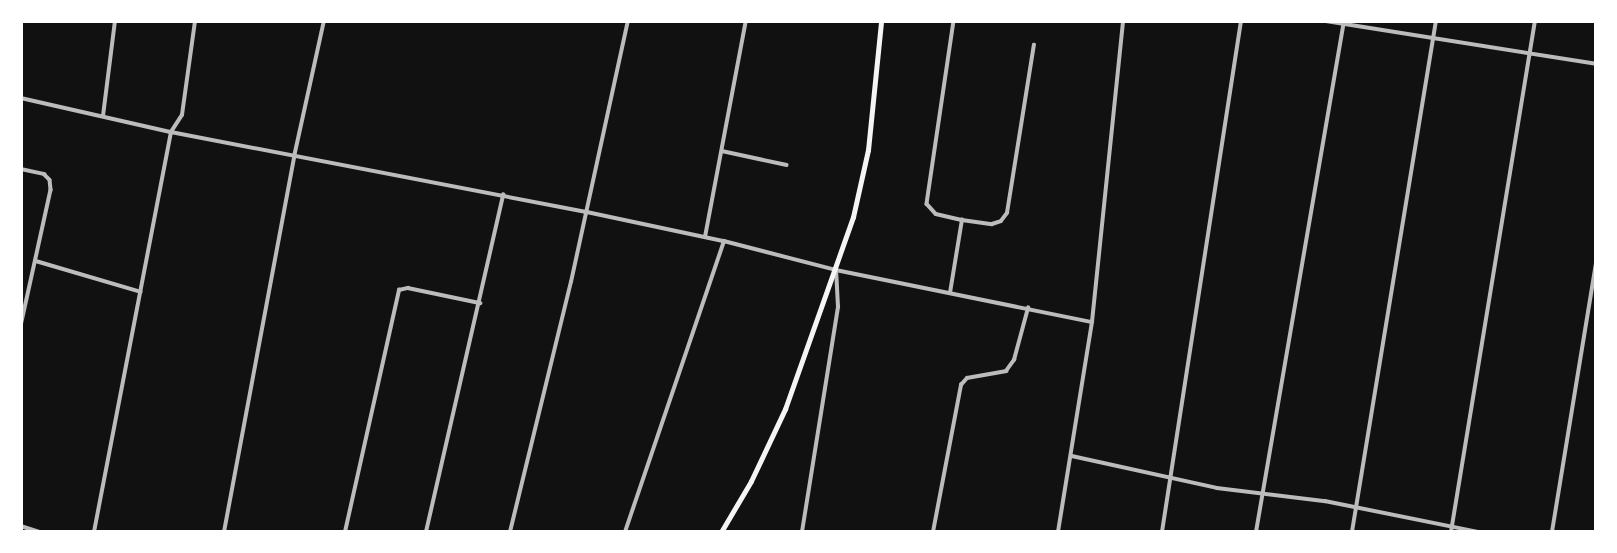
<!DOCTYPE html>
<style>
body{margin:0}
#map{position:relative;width:1617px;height:553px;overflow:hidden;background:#111;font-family:Arial,sans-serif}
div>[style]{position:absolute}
.minor>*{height:3.5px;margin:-1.75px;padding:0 1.75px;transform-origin:1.75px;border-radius:1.75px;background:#bcbcbc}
.secondary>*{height:5px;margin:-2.5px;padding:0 2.5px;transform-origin:2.5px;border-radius:2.5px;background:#f5f5f5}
span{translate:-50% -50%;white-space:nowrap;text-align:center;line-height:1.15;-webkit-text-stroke:5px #fff;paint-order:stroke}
.frame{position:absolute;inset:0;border:23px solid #fff;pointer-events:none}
</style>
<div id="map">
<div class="minor">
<i style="left:954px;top:21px;width:185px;rotate:98.4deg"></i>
<i style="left:927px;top:204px;width:13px;rotate:48deg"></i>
<i style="left:936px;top:214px;width:26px;rotate:13deg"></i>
<i style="left:1326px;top:21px;width:273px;rotate:9deg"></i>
<i style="left:21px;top:98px;width:154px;rotate:12.8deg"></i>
<i style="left:171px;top:132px;width:424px;rotate:10.9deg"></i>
<i style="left:587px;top:212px;width:140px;rotate:12deg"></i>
<i style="left:724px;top:241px;width:116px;rotate:14.5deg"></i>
<i style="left:836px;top:270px;width:261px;rotate:11.5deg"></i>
<i style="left:103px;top:116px;width:96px;rotate:-82.8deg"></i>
<i style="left:722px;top:151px;width:66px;rotate:12.2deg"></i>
<i style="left:21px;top:169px;width:24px;rotate:12deg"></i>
<i style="left:44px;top:174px;width:8px;rotate:45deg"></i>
<i style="left:50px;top:180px;width:10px;rotate:84deg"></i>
<i style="left:51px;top:190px;width:139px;rotate:102.4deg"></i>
<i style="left:705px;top:237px;width:220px;rotate:-79.3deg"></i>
<i style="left:36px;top:261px;width:109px;rotate:16.4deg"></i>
<i style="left:950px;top:293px;width:74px;rotate:-80.7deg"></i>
<i style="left:962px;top:220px;width:30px;rotate:8deg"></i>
<i style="left:992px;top:224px;width:9px;rotate:-18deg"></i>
<i style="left:1001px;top:221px;width:10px;rotate:-53deg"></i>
<i style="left:1007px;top:213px;width:170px;rotate:-80.9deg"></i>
<i style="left:1072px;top:456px;width:148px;rotate:12.4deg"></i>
<i style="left:1217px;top:488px;width:109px;rotate:6.9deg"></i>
<i style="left:1325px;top:501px;width:157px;rotate:11.4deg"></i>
<i style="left:21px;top:526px;width:19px;rotate:18deg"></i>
<i style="left:94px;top:532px;width:407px;rotate:-79.1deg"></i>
<i style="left:171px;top:132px;width:20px;rotate:-57deg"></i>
<i style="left:182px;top:115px;width:95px;rotate:-82.1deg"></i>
<i style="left:224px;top:532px;width:381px;rotate:-79.4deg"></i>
<i style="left:294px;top:157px;width:139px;rotate:-77.6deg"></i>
<i style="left:345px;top:532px;width:248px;rotate:-77.4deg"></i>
<i style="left:399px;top:290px;width:9px;rotate:-13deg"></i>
<i style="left:408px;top:288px;width:74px;rotate:11.8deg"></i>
<i style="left:426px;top:532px;width:346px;rotate:-77.1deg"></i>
<i style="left:510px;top:532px;width:257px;rotate:-76.3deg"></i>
<i style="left:571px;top:282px;width:267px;rotate:-77.7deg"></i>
<i style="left:625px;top:532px;width:307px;rotate:-71.2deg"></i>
<i style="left:802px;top:532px;width:228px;rotate:-80.9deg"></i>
<i style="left:838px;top:307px;width:37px;rotate:-93deg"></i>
<i style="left:933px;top:532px;width:150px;rotate:-79.2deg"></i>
<i style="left:961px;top:385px;width:9px;rotate:-49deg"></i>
<i style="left:967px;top:378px;width:40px;rotate:-10deg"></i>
<i style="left:1006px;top:371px;width:14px;rotate:-54deg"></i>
<i style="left:1014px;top:360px;width:54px;rotate:-74.9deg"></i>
<i style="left:1058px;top:532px;width:213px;rotate:-80.8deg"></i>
<i style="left:1092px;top:322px;width:303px;rotate:-84.1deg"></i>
<i style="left:1162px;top:532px;width:517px;rotate:-81.21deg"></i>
<i style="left:1256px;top:532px;width:519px;rotate:-80.23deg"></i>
<i style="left:1352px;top:532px;width:518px;rotate:-80.67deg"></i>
<i style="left:1451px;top:532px;width:518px;rotate:-80.67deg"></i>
<i style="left:1552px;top:532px;width:272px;rotate:-80.7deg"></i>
</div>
<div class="secondary">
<i style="left:721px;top:532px;width:59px;rotate:-59.5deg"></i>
<i style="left:751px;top:481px;width:80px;rotate:-64.7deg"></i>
<i style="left:785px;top:409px;width:204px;rotate:-70.5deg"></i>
<i style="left:853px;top:217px;width:69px;rotate:-77.4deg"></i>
<i style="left:868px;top:150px;width:130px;rotate:-84.2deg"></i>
</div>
<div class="frame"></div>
</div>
